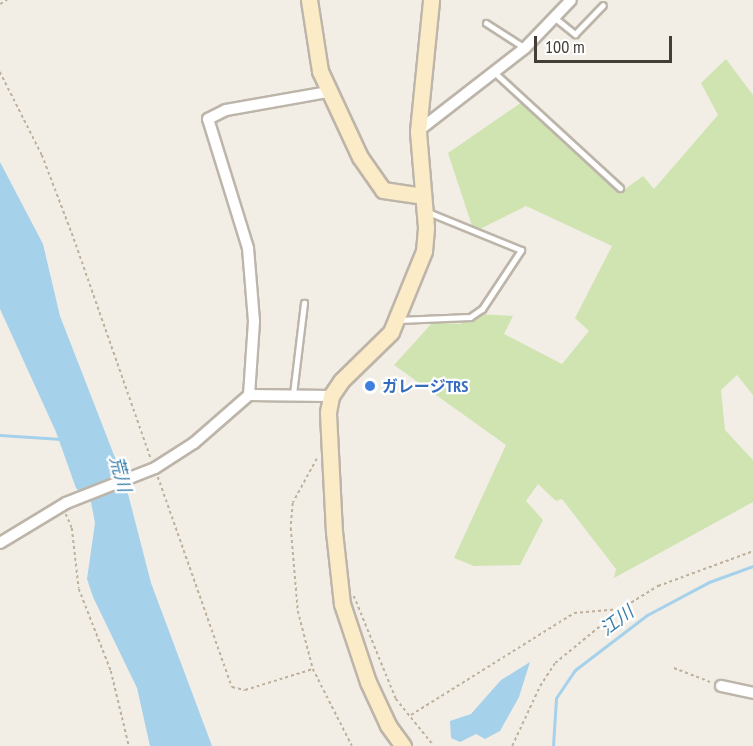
<!DOCTYPE html>
<meta charset="utf-8">
<style>
body{margin:0}
#map{position:relative;width:753px;height:746px;overflow:hidden;background:#f2eee6;font-family:"PT Sans Narrow","Noto Sans JP",sans-serif}
div>[style]{position:absolute}
.green>*{inset:0;background:#cfe4b1}
.water>*{inset:0;background:#a5d1eb}
.stream>*{height:3px;margin:-1.5px;padding:0 1.5px;transform-origin:1.5px;border-radius:1.5px;background:#a5d1eb}
.path>*{height:1.5px;margin-top:-0.75px;transform-origin:0;background:repeating-linear-gradient(90deg,#beb09b 0 3px,transparent 0 6px)}
.roads{filter:drop-shadow(2px 0 #bdb5a9) drop-shadow(-2px 0 #bdb5a9) drop-shadow(0 2px #bdb5a9) drop-shadow(0 -2px #bdb5a9)}
.lane>*{height:5px;margin:-2.5px;padding:0 2.5px;transform-origin:2.5px;border-radius:2.5px;background:#fff}
.street>*{height:10px;margin:-5px;padding:0 5px;transform-origin:5px;border-radius:5px;background:#fff}
.secondary>*{height:15px;margin:-7.5px;padding:0 7.5px;transform-origin:7.5px;border-radius:7.5px;background:#fbecc7}
.dots>*{width:16px;height:16px;translate:-50% -50%;box-sizing:border-box;border:3px solid #fff;border-radius:50%}
span{translate:-50% -50%;white-space:nowrap;text-align:center;line-height:1.15;-webkit-text-stroke:4.5px #fff;paint-order:stroke}
.shop-label{font-size:16px;color:#366cbe;font-weight:700}
.left{translate:0 -50%;text-align:left}
.water-label{font-size:18px;color:#367da9;font-style:italic}
.scale{position:absolute;left:534px;top:36px;width:138px;height:27px;box-sizing:border-box;border:3px solid #443e36;border-top:0;padding-left:8px;font-size:18px;line-height:21px;white-space:nowrap;color:#443e36;-webkit-text-stroke:4px #fff;paint-order:stroke}
</style>
<div id="map">
<div class="green">
<i style="clip-path:polygon(726px 59px,753px 95px,753px 395px,737px 375px,721px 390px,725px 430px,753px 460px,753px 502px,614px 578px,616px 569px,562px 499px,556px 501px,538px 484px,526px 501px,543px 520px,520px 565px,474px 566px,454px 558px,506px 445px,394px 365px,433px 322px,460px 324px,477px 314px,513px 316px,504px 334px,562px 364px,589px 331px,575px 318px,612px 246px,526px 206px,474px 232px,448px 153px,522px 102px,621px 192px,643px 176px,654px 189px,718px 115px,701px 83px)"></i>
</div>
<div class="water">
<i style="clip-path:polygon(0 162px,43px 244px,60px 316px,126px 486px,151px 583px,212px 746px,150px 746px,137px 688px,93px 597px,87px 579px,95px 523px,91px 502px,76px 488px,56px 432px,0 309px)"></i>
<i style="clip-path:polygon(530px 662px,519px 697px,500px 731px,485px 739px,476px 734px,460px 742px,451px 738px,450px 721px,471px 714px,501px 680px)"></i>
</div>
<div class="stream">
<i style="left:0;top:435px;width:61px;rotate:3.8deg"></i>
<i style="left:553px;top:746px;width:48px;rotate:-86.4deg"></i>
<i style="left:556px;top:698px;width:34px;rotate:-56deg"></i>
<i style="left:575px;top:670px;width:91px;rotate:-37.4deg"></i>
<i style="left:647px;top:615px;width:70px;rotate:-28deg"></i>
<i style="left:709px;top:582px;width:47px;rotate:-20deg"></i>
</div>
<div class="path">
<i style="left:0;top:4px;width:8px;rotate:-30deg"></i>
<i style="left:0;top:72px;width:93px;rotate:63.2deg"></i>
<i style="left:42px;top:155px;width:90px;rotate:69.1deg"></i>
<i style="left:74px;top:239px;width:233px;rotate:70.7deg"></i>
<i style="left:317px;top:459px;width:50px;rotate:118.6deg"></i>
<i style="left:293px;top:503px;width:25px;rotate:95deg"></i>
<i style="left:291px;top:528px;width:83px;rotate:85.2deg"></i>
<i style="left:298px;top:611px;width:60px;rotate:75.5deg"></i>
<i style="left:313px;top:669px;width:86px;rotate:63.1deg"></i>
<i style="left:158px;top:477px;width:223px;rotate:70.6deg"></i>
<i style="left:232px;top:687px;width:13px;rotate:13deg"></i>
<i style="left:245px;top:690px;width:71px;rotate:-17.2deg"></i>
<i style="left:66px;top:514px;width:15px;rotate:67deg"></i>
<i style="left:72px;top:528px;width:61px;rotate:83.5deg"></i>
<i style="left:79px;top:589px;width:88px;rotate:68.7deg"></i>
<i style="left:111px;top:671px;width:77px;rotate:76.5deg"></i>
<i style="left:354px;top:596px;width:111px;rotate:67.8deg"></i>
<i style="left:396px;top:699px;width:60px;rotate:51deg"></i>
<i style="left:674px;top:668px;width:40px;rotate:21deg"></i>
<i style="left:411px;top:715px;width:192px;rotate:-32deg"></i>
<i style="left:574px;top:613px;width:47px;rotate:-4.9deg"></i>
<i style="left:621px;top:609px;width:44px;rotate:-31.9deg"></i>
<i style="left:658px;top:586px;width:101px;rotate:-20.2deg"></i>
<i style="left:512px;top:746px;width:66px;rotate:-65deg"></i>
<i style="left:540px;top:686px;width:27px;rotate:-57deg"></i>
<i style="left:555px;top:663px;width:85px;rotate:-39.3deg"></i>
</div>
<div class="roads">
<div class="lane">
<i style="left:555px;top:18px;width:26px;rotate:39deg"></i>
<i style="left:575px;top:34px;width:40px;rotate:-46deg"></i>
<i style="left:486px;top:23px;width:46px;rotate:32.7deg"></i>
<i style="left:495px;top:73px;width:170px;rotate:42.6deg"></i>
<i style="left:398px;top:320px;width:72px;rotate:-2.4deg"></i>
<i style="left:470px;top:317px;width:14px;rotate:-34deg"></i>
<i style="left:482px;top:309px;width:71px;rotate:-56.5deg"></i>
<i style="left:521px;top:250px;width:100px;rotate:-157.8deg"></i>
<i style="left:293px;top:394px;width:92px;rotate:-83.1deg"></i>
</div>
<div class="street">
<i style="left:418px;top:131px;width:135px;rotate:-37.8deg"></i>
<i style="left:525px;top:48px;width:66px;rotate:-46.2deg"></i>
<i style="left:249px;top:395px;width:74px;rotate:-86.1deg"></i>
<i style="left:254px;top:321px;width:73px;rotate:-94.7deg"></i>
<i style="left:248px;top:248px;width:135px;rotate:-107.2deg"></i>
<i style="left:208px;top:119px;width:20px;rotate:-27deg"></i>
<i style="left:226px;top:110px;width:104px;rotate:-10deg"></i>
<i style="left:0;top:543px;width:77px;rotate:-31.2deg"></i>
<i style="left:66px;top:503px;width:96px;rotate:-21.5deg"></i>
<i style="left:155px;top:468px;width:46px;rotate:-32.7deg"></i>
<i style="left:194px;top:443px;width:73px;rotate:-41.1deg"></i>
<i style="left:249px;top:395px;width:82px;rotate:0.7deg"></i>
<i style="left:721px;top:686px;width:33px;rotate:12deg"></i>
</div>
<div class="secondary">
<i style="left:309px;top:0;width:72px;rotate:81.2deg"></i>
<i style="left:320px;top:71px;width:95px;rotate:65.1deg"></i>
<i style="left:360px;top:157px;width:40px;rotate:55.1deg"></i>
<i style="left:383px;top:190px;width:40px;rotate:8.5deg"></i>
<i style="left:403px;top:746px;width:26px;rotate:-126deg"></i>
<i style="left:388px;top:725px;width:47px;rotate:-114.9deg"></i>
<i style="left:368px;top:682px;width:82px;rotate:-108.4deg"></i>
<i style="left:342px;top:604px;width:72px;rotate:-96.3deg"></i>
<i style="left:334px;top:532px;width:120px;rotate:-92.9deg"></i>
<i style="left:328px;top:412px;width:16px;rotate:-79deg"></i>
<i style="left:331px;top:396px;width:18px;rotate:-56deg"></i>
<i style="left:341px;top:381px;width:70px;rotate:-44.4deg"></i>
<i style="left:391px;top:332px;width:87px;rotate:-67.8deg"></i>
<i style="left:424px;top:251px;width:24px;rotate:-85deg"></i>
<i style="left:426px;top:227px;width:96px;rotate:-94.8deg"></i>
<i style="left:418px;top:131px;width:132px;rotate:-84.3deg"></i>
</div>
</div>
<div class="dots">
<i style="left:370px;top:386px;background:#3f7fe0"></i>
</div>
<div class="shop-label">
<span class="left" style="left:382px;top:386px">ガレージTRS</span>
</div>
<div class="water-label">
<span style="left:120px;top:474px;rotate:75deg">荒川</span>
<span style="left:617px;top:621px;rotate:-37deg">江川</span>
</div>
<div class="scale">100 m</div>
</div>
